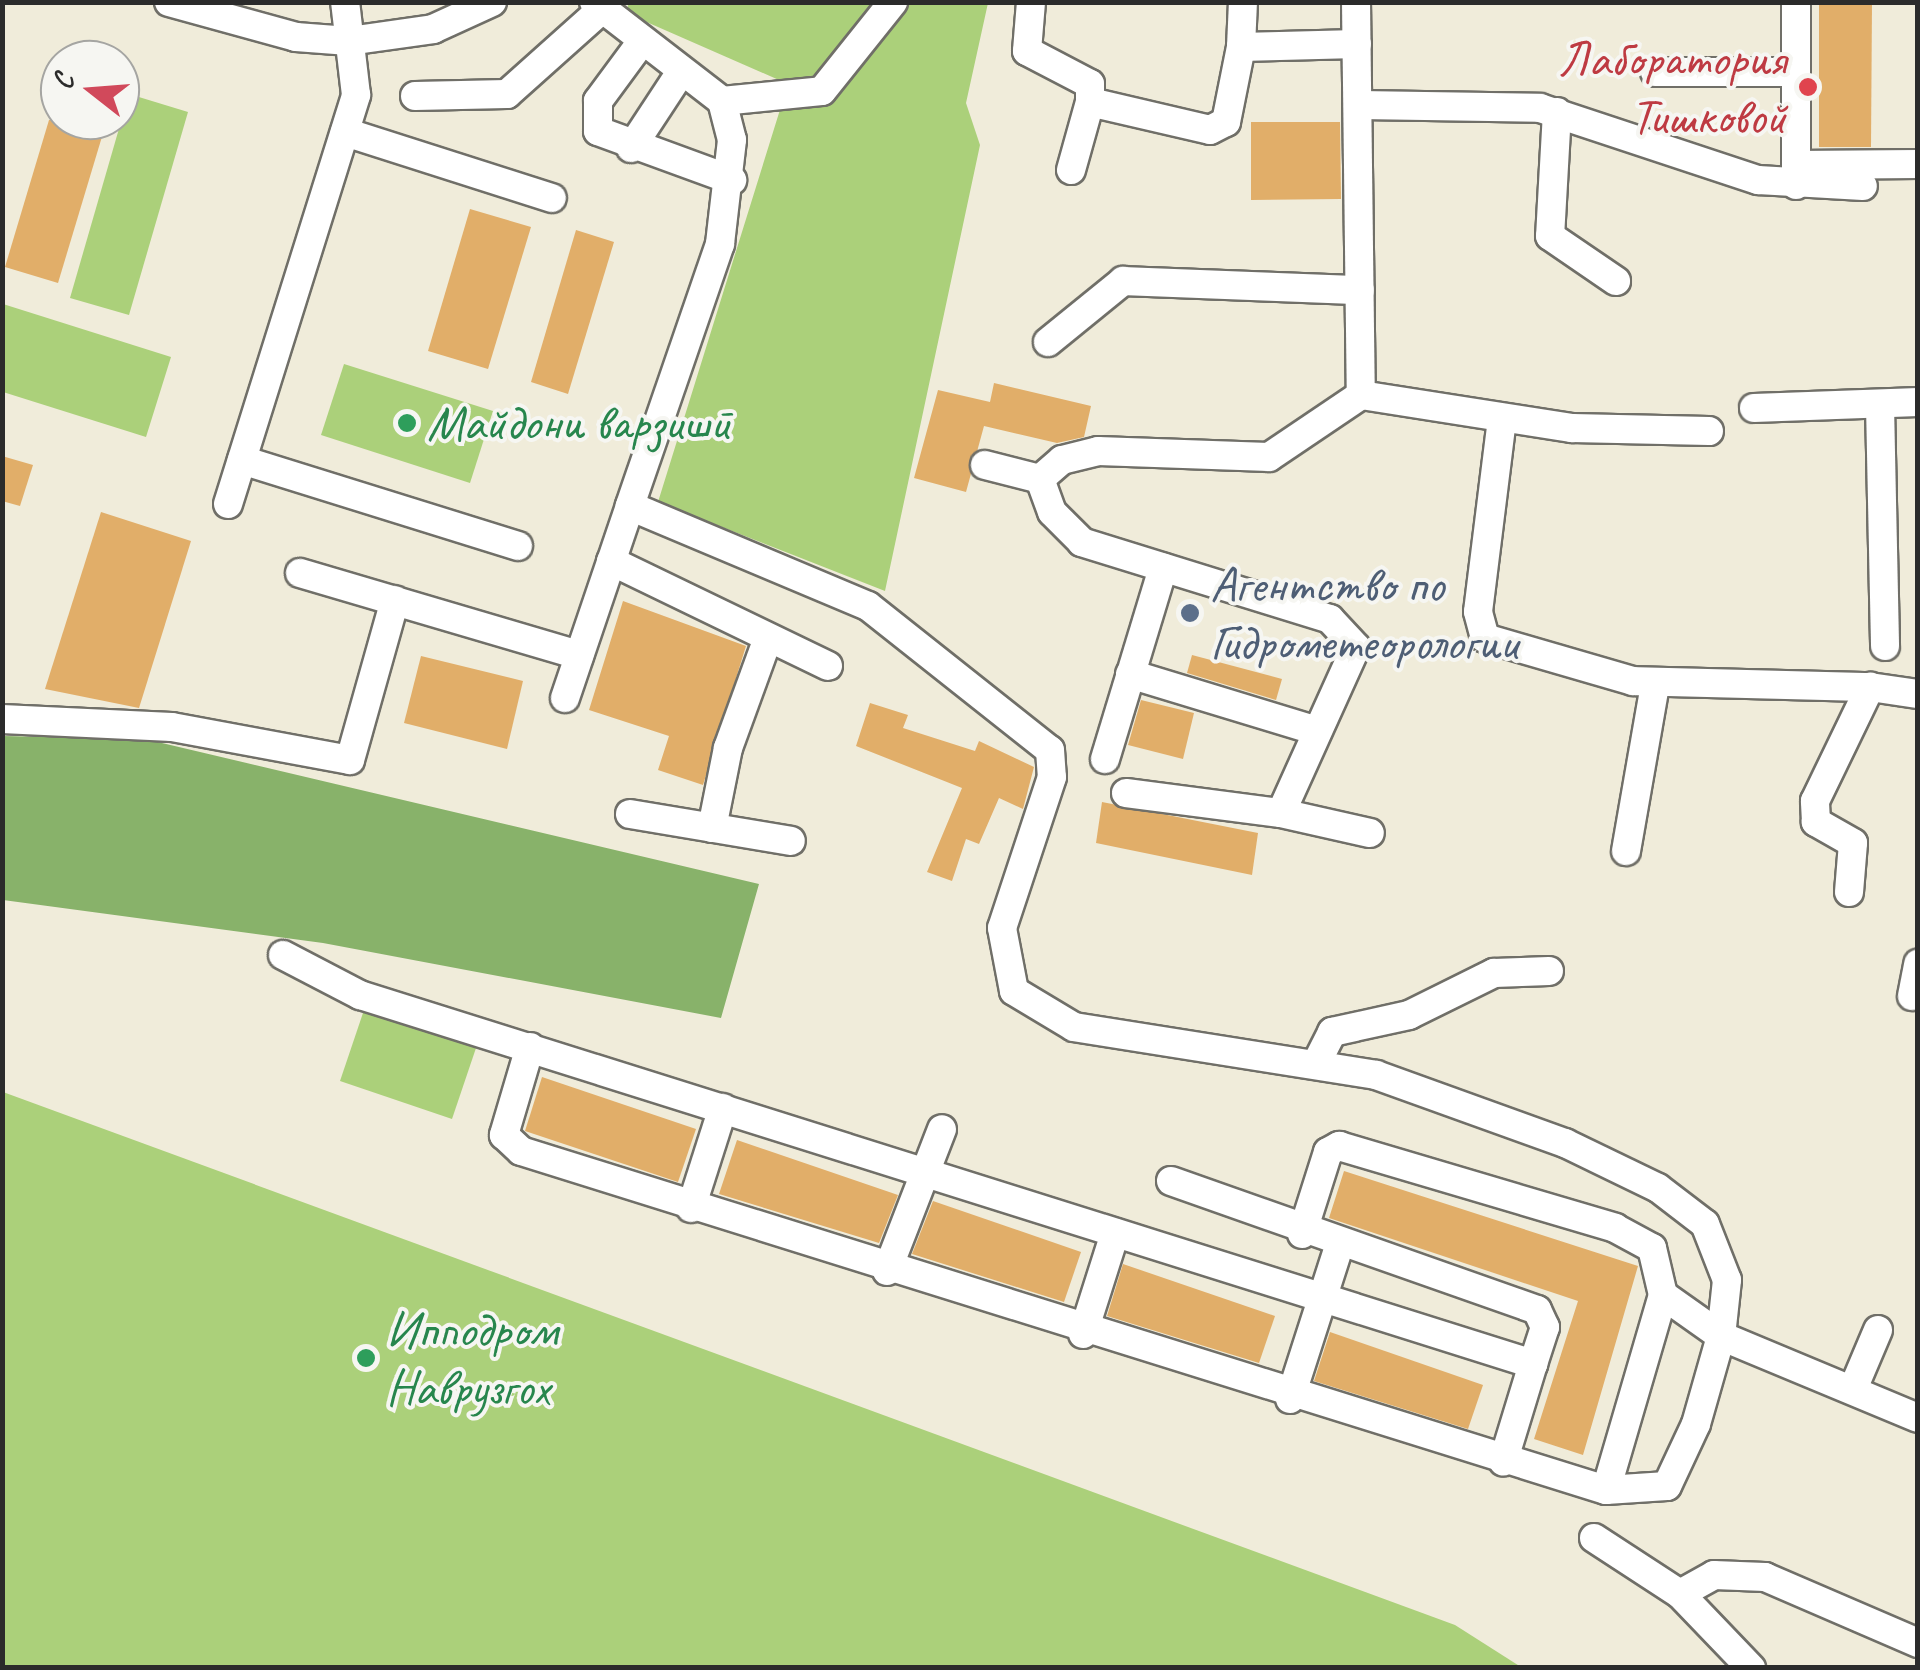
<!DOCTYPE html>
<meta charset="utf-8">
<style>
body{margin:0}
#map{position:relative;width:1920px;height:1670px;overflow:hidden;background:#f0ecda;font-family:Caveat,sans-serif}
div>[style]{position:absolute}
.green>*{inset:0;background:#abd07a}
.forest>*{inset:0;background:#88b26a}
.building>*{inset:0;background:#e1ae69}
.roads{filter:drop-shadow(2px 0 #706f68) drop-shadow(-2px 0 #706f68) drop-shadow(0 2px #706f68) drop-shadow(0 -2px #706f68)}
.minor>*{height:28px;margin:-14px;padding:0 14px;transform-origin:14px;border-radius:14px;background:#fff}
.dots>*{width:28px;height:28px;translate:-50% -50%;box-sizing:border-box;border:5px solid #f6f6f2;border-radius:50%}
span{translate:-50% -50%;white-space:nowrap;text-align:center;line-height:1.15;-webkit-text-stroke:8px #f6f6f2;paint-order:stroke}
.health-label{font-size:50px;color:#be3a42}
.right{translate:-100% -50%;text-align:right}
.leisure-label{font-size:50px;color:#27864d}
.left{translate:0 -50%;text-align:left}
.service-label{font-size:50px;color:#4e5e75}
.frame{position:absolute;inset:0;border:5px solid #2b2b2b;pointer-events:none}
.north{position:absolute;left:40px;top:40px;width:100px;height:100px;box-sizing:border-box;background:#f6f6f2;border:2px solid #a5a5a2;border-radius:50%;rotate:287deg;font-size:28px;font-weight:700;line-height:40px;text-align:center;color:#2b2b2b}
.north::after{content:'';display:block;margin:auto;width:35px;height:45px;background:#d1495b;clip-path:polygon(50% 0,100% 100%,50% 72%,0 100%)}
</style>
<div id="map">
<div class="green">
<i style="clip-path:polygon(629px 2px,988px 3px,966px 103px,980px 145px,885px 591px,658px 502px,788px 84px,626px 13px)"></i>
<i style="clip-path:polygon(129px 94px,188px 112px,129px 315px,70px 298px)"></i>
<i style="clip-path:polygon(3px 304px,171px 357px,146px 437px,3px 392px)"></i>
<i style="clip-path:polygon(344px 364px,493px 411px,470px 483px,321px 435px)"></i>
<i style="clip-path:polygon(364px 1010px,476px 1048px,452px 1119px,340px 1081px)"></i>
<i style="clip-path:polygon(3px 1092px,1455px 1625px,1521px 1667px,3px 1667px)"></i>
</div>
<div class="forest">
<i style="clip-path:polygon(3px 736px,145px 739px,759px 884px,721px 1018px,323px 943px,3px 900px)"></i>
</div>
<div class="building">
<i style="clip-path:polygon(1819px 2px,1872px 2px,1871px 147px,1819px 147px)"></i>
<i style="clip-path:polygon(49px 120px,107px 120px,58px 283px,5px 267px)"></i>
<i style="clip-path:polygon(1251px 122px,1340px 122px,1341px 199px,1251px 200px)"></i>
<i style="clip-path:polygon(470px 209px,531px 227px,488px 369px,428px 351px)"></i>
<i style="clip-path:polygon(576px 230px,614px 242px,568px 394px,531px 382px)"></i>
<i style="clip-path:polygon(994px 383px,1091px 406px,1084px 437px,1057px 443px,984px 426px,966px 492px,914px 478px,938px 390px,990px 402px)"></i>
<i style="clip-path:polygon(2px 456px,33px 465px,20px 506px,2px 501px)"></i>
<i style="clip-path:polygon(101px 512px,191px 541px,139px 708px,45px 689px)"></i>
<i style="clip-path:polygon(623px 601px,746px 646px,703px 785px,658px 770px,669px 736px,589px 710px)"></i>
<i style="clip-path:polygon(1192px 655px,1282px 679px,1276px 700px,1187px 673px)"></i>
<i style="clip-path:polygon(421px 656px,523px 681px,507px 749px,404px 723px)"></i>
<i style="clip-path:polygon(1141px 700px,1194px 713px,1183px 759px,1128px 745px)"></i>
<i style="clip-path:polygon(870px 703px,908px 715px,903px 728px,975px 751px,979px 741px,1034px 767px,1023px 809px,999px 798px,979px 844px,966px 839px,952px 881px,927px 872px,962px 788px,856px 746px)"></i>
<i style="clip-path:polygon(1102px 802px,1258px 833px,1252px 875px,1096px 843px)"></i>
<i style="clip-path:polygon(542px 1077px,696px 1129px,678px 1182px,525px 1131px)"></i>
<i style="clip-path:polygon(737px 1140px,898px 1195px,879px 1243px,719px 1194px)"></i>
<i style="clip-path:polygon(1344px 1171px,1638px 1266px,1583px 1455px,1534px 1439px,1578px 1301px,1329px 1218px)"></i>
<i style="clip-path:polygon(933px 1201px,1081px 1252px,1064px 1302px,912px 1254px)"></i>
<i style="clip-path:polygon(1123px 1264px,1275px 1316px,1259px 1363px,1107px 1316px)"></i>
<i style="clip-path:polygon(1330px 1332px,1483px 1385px,1468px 1429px,1314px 1381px)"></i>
</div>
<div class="roads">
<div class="minor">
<i style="left:169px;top:2px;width:132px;rotate:15.4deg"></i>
<i style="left:296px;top:37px;width:53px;rotate:4.3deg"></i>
<i style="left:349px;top:41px;width:85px;rotate:-8.1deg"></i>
<i style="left:433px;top:29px;width:65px;rotate:-24.6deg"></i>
<i style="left:594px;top:2px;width:162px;rotate:37.7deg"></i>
<i style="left:722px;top:101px;width:40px;rotate:75.6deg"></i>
<i style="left:732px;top:140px;width:105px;rotate:96.6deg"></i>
<i style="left:720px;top:244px;width:277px;rotate:109deg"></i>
<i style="left:630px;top:506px;width:258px;rotate:22.8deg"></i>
<i style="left:868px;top:606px;width:232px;rotate:38.4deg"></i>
<i style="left:1050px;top:750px;width:27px;rotate:86deg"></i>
<i style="left:1052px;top:777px;width:159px;rotate:108.3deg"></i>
<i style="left:1002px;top:928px;width:64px;rotate:79.2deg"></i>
<i style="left:1014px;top:991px;width:70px;rotate:31deg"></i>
<i style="left:1074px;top:1027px;width:306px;rotate:9deg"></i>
<i style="left:1376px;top:1075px;width:201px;rotate:19.8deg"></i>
<i style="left:1565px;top:1143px;width:103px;rotate:25.8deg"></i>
<i style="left:1658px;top:1188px;width:59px;rotate:37.5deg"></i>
<i style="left:1705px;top:1224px;width:60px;rotate:68.6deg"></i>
<i style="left:1727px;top:1280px;width:56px;rotate:96.1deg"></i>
<i style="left:1721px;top:1336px;width:213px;rotate:22.6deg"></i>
<i style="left:1031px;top:2px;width:49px;rotate:94.7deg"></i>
<i style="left:1027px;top:51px;width:71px;rotate:27.6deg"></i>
<i style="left:1090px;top:84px;width:18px;rotate:90deg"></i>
<i style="left:1090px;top:102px;width:123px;rotate:13.1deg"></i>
<i style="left:1210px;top:130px;width:18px;rotate:-27deg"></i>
<i style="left:1226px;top:122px;width:76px;rotate:-78.7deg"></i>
<i style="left:1241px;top:47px;width:116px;rotate:-1.5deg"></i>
<i style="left:1356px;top:2px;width:393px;rotate:89.3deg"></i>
<i style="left:1361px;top:395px;width:214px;rotate:8.9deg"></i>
<i style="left:1572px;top:428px;width:137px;rotate:1.3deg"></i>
<i style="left:1796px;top:2px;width:183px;rotate:90deg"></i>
<i style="left:640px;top:44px;width:71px;rotate:126.4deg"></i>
<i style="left:598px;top:101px;width:30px;rotate:90deg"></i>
<i style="left:598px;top:131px;width:143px;rotate:20.1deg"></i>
<i style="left:1241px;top:47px;width:45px;rotate:-87.5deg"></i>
<i style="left:1655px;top:72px;width:141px"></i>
<i style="left:415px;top:96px;width:92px;rotate:-1.2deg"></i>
<i style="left:507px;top:94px;width:126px;rotate:-41.8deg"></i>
<i style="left:722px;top:101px;width:100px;rotate:-5.7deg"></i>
<i style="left:822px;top:91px;width:114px;rotate:-51.4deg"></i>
<i style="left:1358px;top:105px;width:182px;rotate:0.9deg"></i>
<i style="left:1540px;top:108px;width:230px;rotate:18.3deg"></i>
<i style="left:1758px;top:180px;width:105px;rotate:3.3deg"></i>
<i style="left:1557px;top:112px;width:124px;rotate:93.2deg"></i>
<i style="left:1550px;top:236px;width:80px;rotate:34.3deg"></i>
<i style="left:345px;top:132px;width:217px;rotate:17.7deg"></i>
<i style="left:631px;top:148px;width:91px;rotate:-56.7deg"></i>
<i style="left:1796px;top:165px;width:122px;rotate:-0.5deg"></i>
<i style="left:1071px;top:170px;width:71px;rotate:-74.4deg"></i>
<i style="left:1048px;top:342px;width:97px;rotate:-39.1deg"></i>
<i style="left:1123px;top:281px;width:237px;rotate:2.2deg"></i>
<i style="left:1880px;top:405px;width:241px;rotate:88.8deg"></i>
<i style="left:1754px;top:408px;width:164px;rotate:-2.1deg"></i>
<i style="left:1502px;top:419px;width:194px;rotate:97.1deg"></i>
<i style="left:1478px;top:612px;width:27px;rotate:75deg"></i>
<i style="left:1485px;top:638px;width:154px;rotate:16.2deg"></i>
<i style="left:1633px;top:681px;width:237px;rotate:1.5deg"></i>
<i style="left:242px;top:460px;width:289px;rotate:17.3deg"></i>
<i style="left:985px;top:465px;width:57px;rotate:14.3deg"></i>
<i style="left:228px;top:504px;width:429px;rotate:-72.6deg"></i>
<i style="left:356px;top:95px;width:94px;rotate:-96.7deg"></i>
<i style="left:611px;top:561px;width:241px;rotate:25.8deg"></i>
<i style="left:300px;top:573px;width:291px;rotate:16.4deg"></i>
<i style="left:1130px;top:674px;width:192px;rotate:16.9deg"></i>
<i style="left:565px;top:698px;width:203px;rotate:-71.3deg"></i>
<i style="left:2px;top:719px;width:170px;rotate:2.7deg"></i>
<i style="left:172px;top:727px;width:181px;rotate:10.5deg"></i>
<i style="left:350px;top:760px;width:166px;rotate:-74.3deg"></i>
<i style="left:1105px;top:759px;width:200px;rotate:-73.1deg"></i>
<i style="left:1126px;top:793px;width:156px;rotate:7.4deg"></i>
<i style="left:1281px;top:813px;width:182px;rotate:-65.7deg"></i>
<i style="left:1356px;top:647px;width:38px;rotate:-133deg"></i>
<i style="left:1330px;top:619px;width:260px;rotate:-162.8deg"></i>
<i style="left:1082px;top:542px;width:42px;rotate:-135deg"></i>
<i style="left:1052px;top:512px;width:35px;rotate:-110deg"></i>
<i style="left:1040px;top:479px;width:29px;rotate:-41deg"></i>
<i style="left:1062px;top:460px;width:37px;rotate:-14deg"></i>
<i style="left:1098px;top:451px;width:171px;rotate:2deg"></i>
<i style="left:1269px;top:457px;width:111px;rotate:-34deg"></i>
<i style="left:1281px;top:813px;width:91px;rotate:12.7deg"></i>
<i style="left:630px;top:814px;width:163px;rotate:9.5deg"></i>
<i style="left:712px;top:828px;width:82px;rotate:-78.7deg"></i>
<i style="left:728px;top:748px;width:117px;rotate:-70deg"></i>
<i style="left:1626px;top:851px;width:169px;rotate:-80.1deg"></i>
<i style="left:1849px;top:892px;width:49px;rotate:-85.3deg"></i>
<i style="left:1853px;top:843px;width:43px;rotate:-150.4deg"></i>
<i style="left:1816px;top:822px;width:21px;rotate:-93deg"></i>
<i style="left:1815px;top:801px;width:127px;rotate:-64.2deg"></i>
<i style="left:1870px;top:687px;width:49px;rotate:8.3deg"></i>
<i style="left:283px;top:955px;width:87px;rotate:27.5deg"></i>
<i style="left:360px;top:995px;width:1230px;rotate:17.46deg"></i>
<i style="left:1533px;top:1364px;width:102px;rotate:107deg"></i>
<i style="left:1912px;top:996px;width:33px;rotate:-79deg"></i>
<i style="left:530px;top:1047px;width:92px;rotate:106.5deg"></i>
<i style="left:504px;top:1135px;width:23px;rotate:43deg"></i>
<i style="left:521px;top:1151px;width:1137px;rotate:17.35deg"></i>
<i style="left:1606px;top:1490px;width:61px;rotate:-3.8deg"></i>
<i style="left:1667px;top:1486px;width:68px;rotate:-64.9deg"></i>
<i style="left:1696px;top:1424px;width:91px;rotate:-74.1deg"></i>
<i style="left:1721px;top:1336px;width:71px;rotate:-144.7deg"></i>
<i style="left:1317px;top:1062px;width:34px;rotate:-63deg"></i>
<i style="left:1332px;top:1032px;width:79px;rotate:-12.4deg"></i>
<i style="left:1409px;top:1015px;width:95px;rotate:-26.3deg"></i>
<i style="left:1494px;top:973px;width:55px;rotate:-2.1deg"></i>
<i style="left:1171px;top:1181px;width:388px;rotate:19.4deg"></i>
<i style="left:1537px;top:1310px;width:19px;rotate:65deg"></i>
<i style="left:1545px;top:1327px;width:39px;rotate:108deg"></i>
<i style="left:691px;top:1208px;width:105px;rotate:-72.3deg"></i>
<i style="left:1302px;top:1234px;width:86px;rotate:-72.4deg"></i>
<i style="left:1328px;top:1152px;width:13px;rotate:-29deg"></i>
<i style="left:1339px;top:1146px;width:288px;rotate:16.5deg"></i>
<i style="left:1615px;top:1228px;width:42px;rotate:28.4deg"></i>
<i style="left:1652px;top:1248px;width:48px;rotate:76.8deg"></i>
<i style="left:1663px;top:1295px;width:203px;rotate:106.3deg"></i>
<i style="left:887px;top:1271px;width:152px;rotate:-68.8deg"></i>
<i style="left:1083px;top:1334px;width:106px;rotate:-72.4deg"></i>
<i style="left:1853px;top:1389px;width:64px;rotate:-67deg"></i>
<i style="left:1290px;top:1399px;width:161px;rotate:-72.2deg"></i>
<i style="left:1594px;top:1538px;width:103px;rotate:33.1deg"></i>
<i style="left:1680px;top:1594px;width:103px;rotate:46.2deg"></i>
<i style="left:1680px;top:1594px;width:39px;rotate:-29deg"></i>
<i style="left:1714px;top:1575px;width:51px;rotate:2.2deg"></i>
<i style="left:1765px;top:1577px;width:167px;rotate:23.3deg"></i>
</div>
</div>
<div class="dots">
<i style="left:1808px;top:87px;background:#e0444e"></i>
<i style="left:407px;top:423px;background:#2e9e5b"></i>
<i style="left:1190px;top:613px;background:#5c6f8a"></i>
<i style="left:366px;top:1358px;background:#2e9e5b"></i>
</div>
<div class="health-label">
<span class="right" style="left:1786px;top:87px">Лаборатория<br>Тишковой</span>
</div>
<div class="leisure-label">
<span class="left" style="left:427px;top:423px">Майдони варзишӣ</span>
<span class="left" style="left:386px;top:1358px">Ипподром<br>Наврузгох</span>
</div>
<div class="service-label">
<span class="left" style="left:1210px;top:613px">Агентство по<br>Гидрометеорологии</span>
</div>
<div class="frame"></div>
<div class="north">С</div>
</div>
